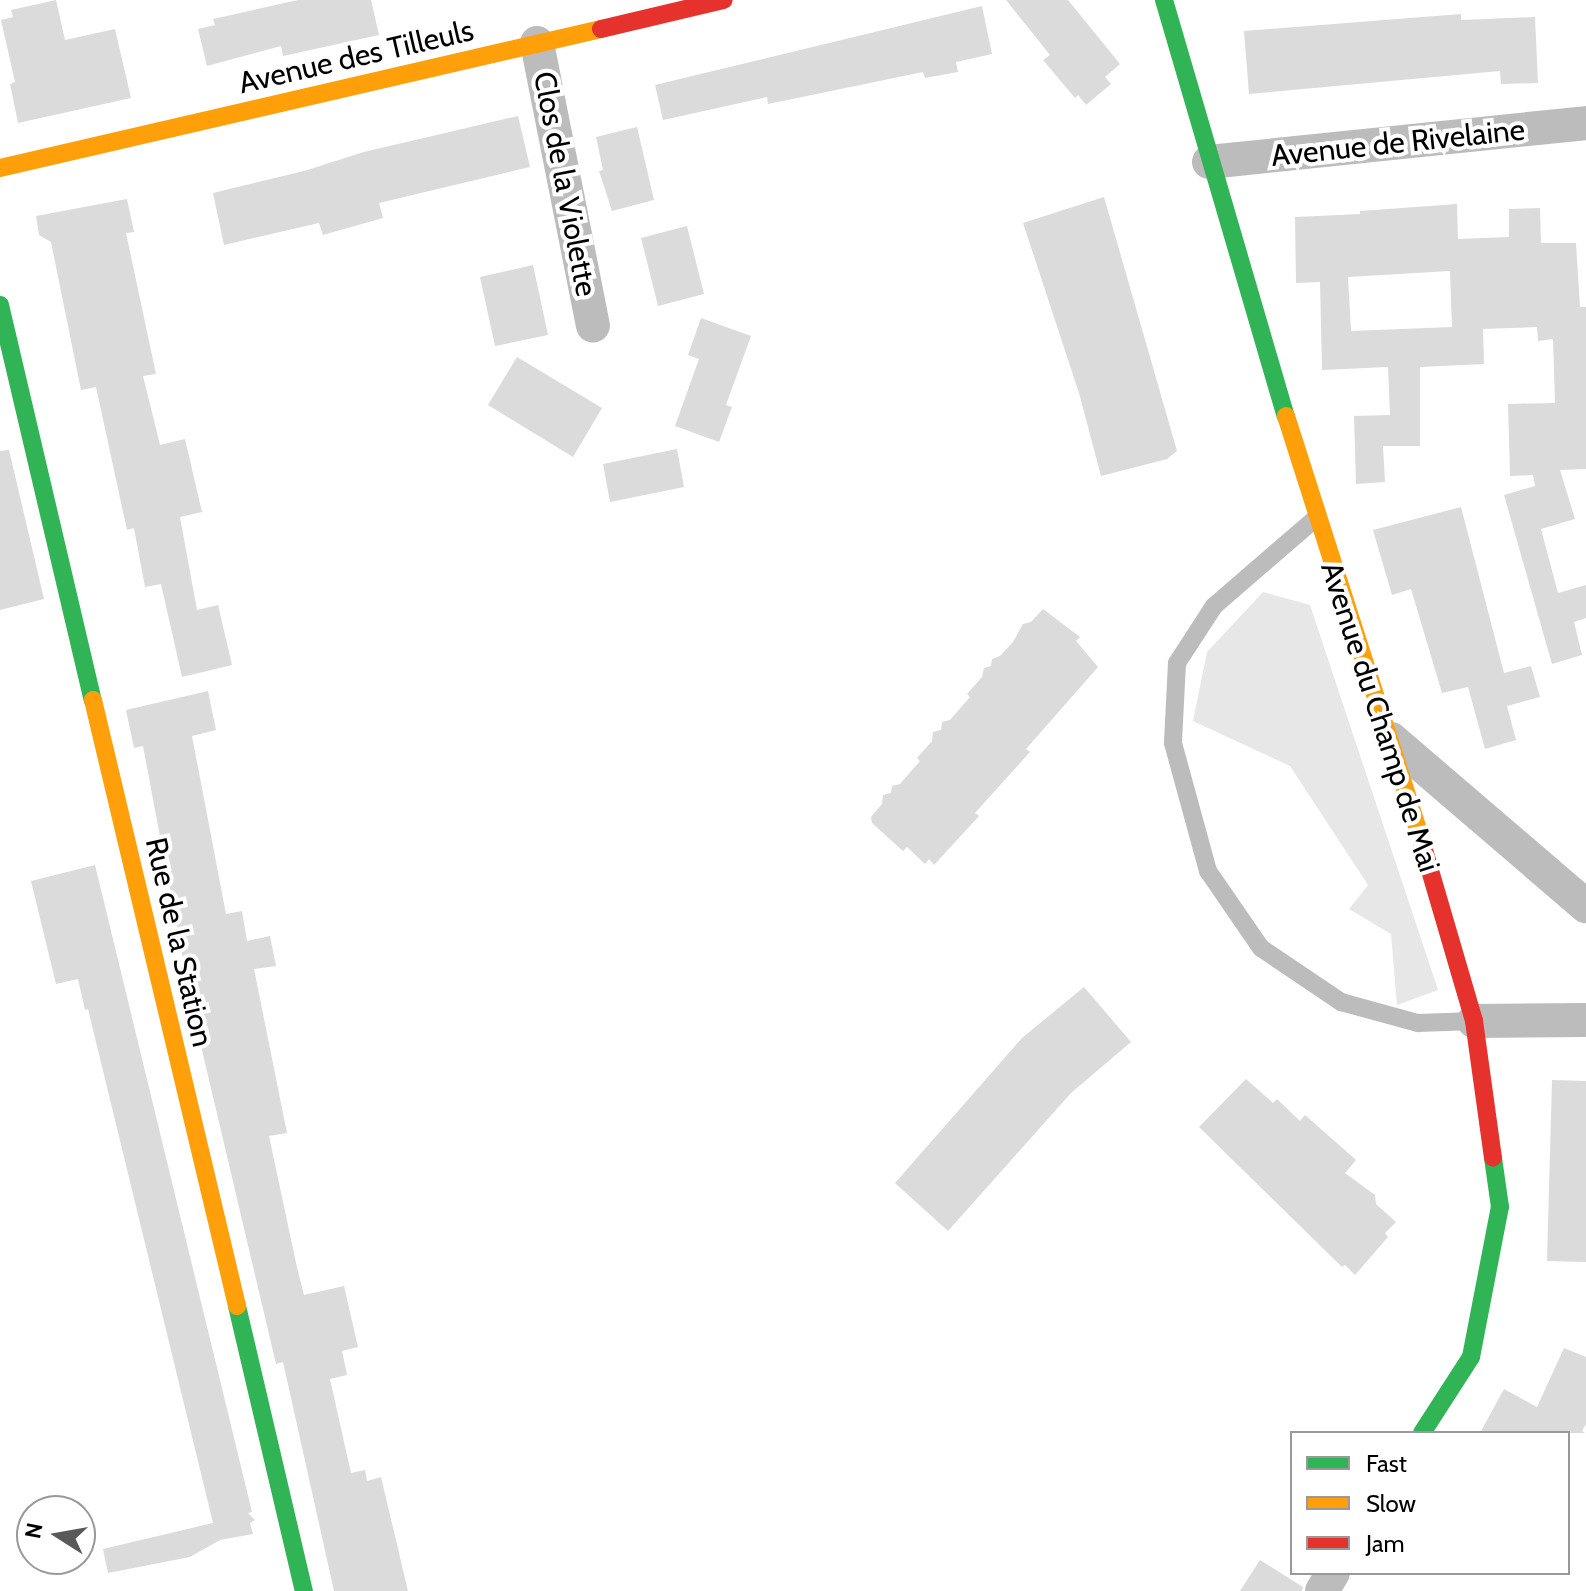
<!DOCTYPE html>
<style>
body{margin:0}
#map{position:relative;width:1586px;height:1591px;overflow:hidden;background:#fff;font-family:Cabin,sans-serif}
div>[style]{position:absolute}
.green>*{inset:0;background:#e7e7e7}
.building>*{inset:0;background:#dbdbdb}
.lane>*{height:18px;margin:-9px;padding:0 9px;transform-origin:9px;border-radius:9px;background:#bcbcbc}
.street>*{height:34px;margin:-17px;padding:0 17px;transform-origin:17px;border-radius:17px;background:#bcbcbc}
.fast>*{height:18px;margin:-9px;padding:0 9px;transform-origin:9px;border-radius:9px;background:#30b455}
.slow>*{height:18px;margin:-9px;padding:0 9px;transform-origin:9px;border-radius:9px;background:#ff9f0a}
.jam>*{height:18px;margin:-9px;padding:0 9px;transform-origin:9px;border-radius:9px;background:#e5322d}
span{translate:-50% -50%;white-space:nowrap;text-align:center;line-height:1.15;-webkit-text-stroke:8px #fff;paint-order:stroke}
.street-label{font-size:30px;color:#000}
.legend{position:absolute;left:1290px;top:1431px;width:280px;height:144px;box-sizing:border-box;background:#fff;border:2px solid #999;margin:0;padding:10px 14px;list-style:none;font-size:24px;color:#000}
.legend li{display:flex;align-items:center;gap:16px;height:40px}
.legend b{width:40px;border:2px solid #999}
.north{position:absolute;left:16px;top:1495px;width:80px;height:80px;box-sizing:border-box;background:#fff;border:2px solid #999;border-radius:50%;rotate:281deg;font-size:22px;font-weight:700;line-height:32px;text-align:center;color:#000}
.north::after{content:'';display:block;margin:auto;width:28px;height:36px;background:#595959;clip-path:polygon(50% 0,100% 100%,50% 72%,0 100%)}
</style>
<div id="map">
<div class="green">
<i style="clip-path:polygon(1263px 592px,1310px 605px,1438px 990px,1397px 1005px,1391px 934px,1349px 909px,1368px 885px,1290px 766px,1193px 721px,1207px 652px)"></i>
</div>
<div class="building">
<i style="clip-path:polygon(56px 0,65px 40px,115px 29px,131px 98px,18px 123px,10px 84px,15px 82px,1px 20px,13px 17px,11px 10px)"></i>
<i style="clip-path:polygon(298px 0,371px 0,379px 35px,283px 56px,281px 46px,207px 66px,198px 29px,215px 25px,213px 19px)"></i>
<i style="clip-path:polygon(1006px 0,1068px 0,1120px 64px,1105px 77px,1111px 84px,1086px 105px,1078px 95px,1075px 98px,1043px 60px,1050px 55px)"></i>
<i style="clip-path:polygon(982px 6px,992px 54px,956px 62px,958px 72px,925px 78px,923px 72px,768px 104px,767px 97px,663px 120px,655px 85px)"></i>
<i style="clip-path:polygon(1461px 14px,1461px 20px,1535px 17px,1538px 83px,1501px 84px,1500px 71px,1249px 94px,1244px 31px)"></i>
<i style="clip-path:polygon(518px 116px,530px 167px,379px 203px,383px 218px,323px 235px,319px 223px,224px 245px,213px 193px,304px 171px,364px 152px)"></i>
<i style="clip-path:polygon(637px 127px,654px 200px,612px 211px,599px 171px,603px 170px,596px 137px)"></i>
<i style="clip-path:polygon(1104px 197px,1177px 451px,1167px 459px,1101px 476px,1079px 393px,1023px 223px)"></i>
<i style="clip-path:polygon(127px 199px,134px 232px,126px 233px,156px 374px,143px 376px,160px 445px,185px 439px,202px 512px,180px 517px,197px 610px,218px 605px,232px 665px,182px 677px,161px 584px,145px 587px,134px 528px,127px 530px,96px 387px,81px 390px,51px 242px,39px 235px,36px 216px)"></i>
<i style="clip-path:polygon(evenodd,1457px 204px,1458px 239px,1509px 237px,1509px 209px,1540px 208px,1541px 243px,1576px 243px,1580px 307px,1586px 307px,1586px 469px,1560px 470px,1575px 519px,1541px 529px,1558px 593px,1586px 585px,1586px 618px,1574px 622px,1582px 655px,1552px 664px,1504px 495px,1535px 486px,1533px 475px,1510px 476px,1508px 404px,1555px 403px,1553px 339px,1538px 341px,1537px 327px,1483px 329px,1484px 364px,1420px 367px,1420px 446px,1383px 446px,1385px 482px,1356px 484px,1354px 416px,1390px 415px,1388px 367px,1322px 370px,1320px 282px,1296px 283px,1295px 217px,1360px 214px,1360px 211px,1457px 204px,1450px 271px,1452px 327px,1351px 331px,1348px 277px,1450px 271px)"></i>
<i style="clip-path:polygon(687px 226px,704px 294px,658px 306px,641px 238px)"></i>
<i style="clip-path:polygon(533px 265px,548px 335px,495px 346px,480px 277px)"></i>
<i style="clip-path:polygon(701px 318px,751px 336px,726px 405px,732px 407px,719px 442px,675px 426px,699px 359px,688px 355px)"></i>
<i style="clip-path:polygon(517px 357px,602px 408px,573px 457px,488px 405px)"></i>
<i style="clip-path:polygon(677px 449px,684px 487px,610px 502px,603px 464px)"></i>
<i style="clip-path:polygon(9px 450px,44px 599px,0 610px,0 451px)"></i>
<i style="clip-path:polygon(1461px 507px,1504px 673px,1531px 666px,1540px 697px,1507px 706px,1516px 740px,1485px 749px,1468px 687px,1442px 693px,1411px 589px,1392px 595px,1373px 530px)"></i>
<i style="clip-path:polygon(1043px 609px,1080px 637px,1076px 641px,1098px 667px,1026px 749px,1030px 752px,975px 813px,979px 816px,934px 865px,929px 859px,925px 864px,907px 847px,903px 851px,872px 823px,871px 817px,882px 804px,883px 795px,891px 793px,892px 786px,900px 784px,920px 761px,917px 758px,932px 741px,933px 732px,941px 730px,942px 722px,950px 720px,970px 697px,967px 694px,982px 677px,984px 668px,991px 666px,992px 659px,1000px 656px,1013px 642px,1023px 624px,1031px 622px)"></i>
<i style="clip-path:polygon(208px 691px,216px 730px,192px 736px,226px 914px,242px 911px,247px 941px,270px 936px,276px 966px,254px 969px,287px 1133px,269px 1136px,296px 1263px,304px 1295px,344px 1286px,358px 1347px,342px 1351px,347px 1375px,330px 1379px,351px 1473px,365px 1470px,367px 1481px,381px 1477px,408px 1591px,334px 1591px,283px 1362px,276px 1364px,193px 1012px,143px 746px,134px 748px,126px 710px)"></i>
<i style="clip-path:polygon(95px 865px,252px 1512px,248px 1513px,255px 1520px,250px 1523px,253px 1534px,220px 1540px,190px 1557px,108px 1573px,103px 1549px,213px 1523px,88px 1009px,85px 1010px,78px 979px,56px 984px,31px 881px)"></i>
<i style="clip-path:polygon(1084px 987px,1131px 1042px,1071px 1093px,948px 1231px,895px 1183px,1022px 1038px)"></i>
<i style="clip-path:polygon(1246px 1079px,1273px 1103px,1277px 1099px,1300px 1121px,1305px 1115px,1356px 1160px,1345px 1173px,1375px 1195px,1376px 1204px,1396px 1222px,1385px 1233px,1388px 1237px,1355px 1275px,1345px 1265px,1342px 1267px,1199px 1127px)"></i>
<i style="clip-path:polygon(1552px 1080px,1586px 1081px,1586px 1262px,1547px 1261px)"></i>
<i style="clip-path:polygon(1564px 1348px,1586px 1357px,1586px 1424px,1582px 1431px,1585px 1433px,1480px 1433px,1504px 1389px,1537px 1407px)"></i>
<i style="clip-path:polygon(1260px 1560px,1303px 1587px,1302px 1591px,1240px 1591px)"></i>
</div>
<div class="lane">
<i style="left:1316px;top:518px;width:135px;rotate:139.2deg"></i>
<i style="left:1214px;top:606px;width:68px;rotate:123deg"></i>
<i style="left:1177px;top:663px;width:80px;rotate:92.9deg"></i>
<i style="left:1173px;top:743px;width:133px;rotate:74.7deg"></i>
<i style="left:1208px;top:871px;width:93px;rotate:55.5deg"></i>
<i style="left:1261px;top:948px;width:97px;rotate:34deg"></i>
<i style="left:1341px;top:1002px;width:80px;rotate:15.3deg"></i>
<i style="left:1418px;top:1023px;width:56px;rotate:-2deg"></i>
</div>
<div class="street">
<i style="left:537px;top:43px;width:288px;rotate:78.8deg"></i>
<i style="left:1209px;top:162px;width:379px;rotate:-5.9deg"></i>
<i style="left:1391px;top:739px;width:257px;rotate:40.6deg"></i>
<i style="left:1474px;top:1021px;width:112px;rotate:-0.5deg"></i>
<i style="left:1322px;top:1591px;width:21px;rotate:-59deg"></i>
</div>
<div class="fast">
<i style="left:1164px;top:0;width:434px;rotate:73.7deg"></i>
<i style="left:0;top:305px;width:406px;rotate:76.8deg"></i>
<i style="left:237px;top:1306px;width:293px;rotate:76.8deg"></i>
<i style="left:1422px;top:1433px;width:90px;rotate:-57.2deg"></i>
<i style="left:1471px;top:1357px;width:153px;rotate:-79.1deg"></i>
<i style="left:1500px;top:1207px;width:49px;rotate:-98.1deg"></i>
</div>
<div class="slow">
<i style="left:0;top:168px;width:617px;rotate:-13.02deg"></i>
<i style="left:1286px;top:416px;width:448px;rotate:72.3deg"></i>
<i style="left:93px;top:700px;width:623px;rotate:76.63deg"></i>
</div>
<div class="jam">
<i style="left:601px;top:29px;width:126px;rotate:-13.3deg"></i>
<i style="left:1422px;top:843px;width:185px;rotate:73.7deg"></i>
<i style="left:1474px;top:1021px;width:138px;rotate:82.1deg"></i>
</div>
<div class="street-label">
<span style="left:356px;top:57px;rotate:-13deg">Avenue des Tilleuls</span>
<span style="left:1398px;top:143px;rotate:-6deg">Avenue de Rivelaine</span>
<span style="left:565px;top:184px;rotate:79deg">Clos de la Violette</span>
<span style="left:1380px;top:717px;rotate:72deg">Avenue du Champ de Mai</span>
<span style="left:179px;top:942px;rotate:77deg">Rue de la Station</span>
</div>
<ul class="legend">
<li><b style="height:10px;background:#30b455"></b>Fast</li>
<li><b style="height:10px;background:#ff9f0a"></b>Slow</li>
<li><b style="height:10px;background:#e5322d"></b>Jam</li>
</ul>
<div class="north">N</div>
</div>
